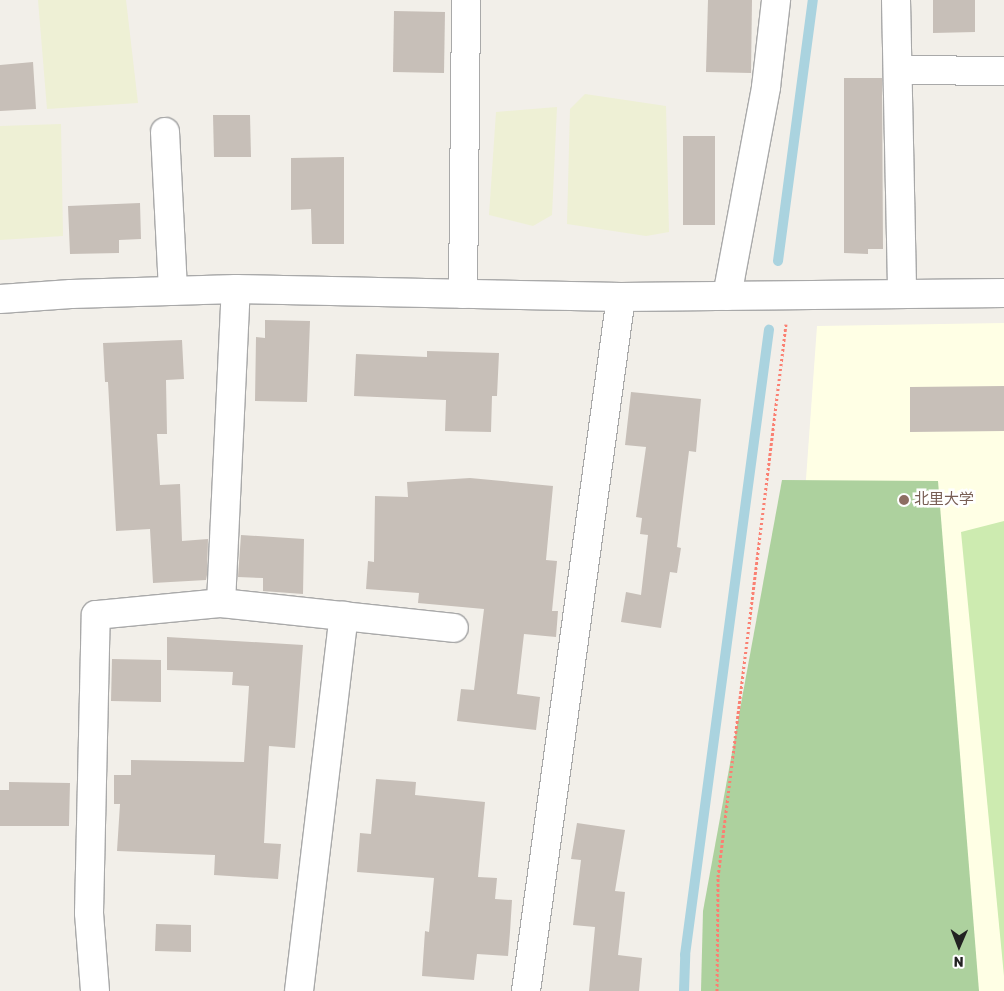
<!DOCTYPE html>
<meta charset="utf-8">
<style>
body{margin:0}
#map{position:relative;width:1004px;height:991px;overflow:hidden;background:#f2efe9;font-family:Rubik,"Noto Sans JP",sans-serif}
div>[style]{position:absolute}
.education>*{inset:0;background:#ffffe5}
.farmland>*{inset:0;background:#eef0d5}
.grass>*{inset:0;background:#cdebb0}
.forest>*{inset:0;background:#add19e}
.stream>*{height:10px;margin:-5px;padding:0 5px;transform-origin:5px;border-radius:5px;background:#aad3df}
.building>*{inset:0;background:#c7bfb8}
.path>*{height:3px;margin-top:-1.5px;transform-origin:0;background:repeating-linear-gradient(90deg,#fa8072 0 2.5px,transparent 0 5px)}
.roads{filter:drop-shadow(1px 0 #a9a9a9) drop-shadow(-1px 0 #a9a9a9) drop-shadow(0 1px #a9a9a9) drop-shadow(0 -1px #a9a9a9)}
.minor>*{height:28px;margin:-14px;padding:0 14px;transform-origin:14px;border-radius:14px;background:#fff}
.dots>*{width:14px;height:14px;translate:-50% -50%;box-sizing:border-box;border:2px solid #fff;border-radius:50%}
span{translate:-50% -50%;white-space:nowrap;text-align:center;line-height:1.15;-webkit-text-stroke:5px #fff;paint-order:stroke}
.education-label{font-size:15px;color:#785e54}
.left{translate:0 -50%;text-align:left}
.north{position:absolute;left:934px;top:921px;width:50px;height:50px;-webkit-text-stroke:4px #fff;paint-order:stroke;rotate:181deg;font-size:14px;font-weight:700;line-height:20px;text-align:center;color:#222}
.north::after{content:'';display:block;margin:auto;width:18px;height:22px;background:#222;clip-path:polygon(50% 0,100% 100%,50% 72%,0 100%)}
</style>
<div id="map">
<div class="education">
<i style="clip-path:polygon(1004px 323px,1004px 991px,783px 991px,792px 674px,817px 326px)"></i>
</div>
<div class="farmland">
<i style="clip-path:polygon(38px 0,126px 0,138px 103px,47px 109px)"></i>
<i style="clip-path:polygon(585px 94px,666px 106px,669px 232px,646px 236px,567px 224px,570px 109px)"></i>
<i style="clip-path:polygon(557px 107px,552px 215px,533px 226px,489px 215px,496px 112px)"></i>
<i style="clip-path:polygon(61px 124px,63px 236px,0 240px,0 126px)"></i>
</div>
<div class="grass">
<i style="clip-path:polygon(1004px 521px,1004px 976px,961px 532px)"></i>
</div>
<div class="forest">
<i style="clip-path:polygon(782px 480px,938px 481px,979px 991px,701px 991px,703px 911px)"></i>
</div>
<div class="stream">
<i style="left:778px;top:261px;width:263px;rotate:-82.4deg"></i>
<i style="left:684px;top:991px;width:36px;rotate:-88deg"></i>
<i style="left:685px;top:955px;width:631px;rotate:-82.35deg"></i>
</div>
<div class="building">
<i style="clip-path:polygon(708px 0,752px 0,751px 73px,706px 72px)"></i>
<i style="clip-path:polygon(933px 0,975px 0,975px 32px,933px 33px)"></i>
<i style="clip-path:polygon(394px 11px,445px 12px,444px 73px,393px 72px)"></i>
<i style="clip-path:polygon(33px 62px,36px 109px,0 111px,0 65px)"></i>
<i style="clip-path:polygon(844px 78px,882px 78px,883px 249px,868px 249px,868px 254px,844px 253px)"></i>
<i style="clip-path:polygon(213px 115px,250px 115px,251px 157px,214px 157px)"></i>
<i style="clip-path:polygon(683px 136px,715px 136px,715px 225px,683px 225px)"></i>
<i style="clip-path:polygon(344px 157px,344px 244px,312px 244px,311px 209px,291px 210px,291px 158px)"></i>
<i style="clip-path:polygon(140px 203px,141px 239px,119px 240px,119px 253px,70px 254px,68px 206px)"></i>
<i style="clip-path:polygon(265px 320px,310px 321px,307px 402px,255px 401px,256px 337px,265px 338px)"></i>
<i style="clip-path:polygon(182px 340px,184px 379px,166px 380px,167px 434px,157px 434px,160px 485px,180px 484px,182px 541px,208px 539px,207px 575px,206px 580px,153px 583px,150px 529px,116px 531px,108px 382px,105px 382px,103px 343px)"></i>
<i style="clip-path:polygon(427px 351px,499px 353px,497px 396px,492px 396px,491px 432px,445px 431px,446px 400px,354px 396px,356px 354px,427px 357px)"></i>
<i style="clip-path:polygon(1004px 386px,1004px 431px,910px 432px,910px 387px)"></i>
<i style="clip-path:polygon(631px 392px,701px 399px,696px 452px,689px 451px,677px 547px,681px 548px,677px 573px,670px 572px,661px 628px,621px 622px,626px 592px,641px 595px,648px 535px,640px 534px,642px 518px,636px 517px,646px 447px,625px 445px)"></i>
<i style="clip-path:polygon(470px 478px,553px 486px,546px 560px,557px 561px,552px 611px,558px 611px,556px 637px,524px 634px,517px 694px,540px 697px,536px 730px,457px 721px,461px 689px,474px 690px,484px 609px,418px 603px,419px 593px,366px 589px,368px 561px,374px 562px,375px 496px,408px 497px,407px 482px)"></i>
<i style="clip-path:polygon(241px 535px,304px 539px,303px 594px,263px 591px,263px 578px,238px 577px)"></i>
<i style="clip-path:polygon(167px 637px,303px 645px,295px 748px,269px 746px,264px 843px,281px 844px,278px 879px,214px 875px,215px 855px,117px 851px,120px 804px,114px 804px,114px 775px,131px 775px,131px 760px,244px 762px,249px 686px,232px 685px,233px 672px,167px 670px)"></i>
<i style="clip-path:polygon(112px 659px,161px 660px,161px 702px,111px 701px)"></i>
<i style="clip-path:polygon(376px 779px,416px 782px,415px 795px,485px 802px,478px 877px,497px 878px,495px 899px,512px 900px,510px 932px,508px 956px,477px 954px,474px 980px,422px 976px,425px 931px,429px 932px,434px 878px,357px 872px,360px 833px,371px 834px)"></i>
<i style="clip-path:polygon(9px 782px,70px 783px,69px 826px,0 826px,0 790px,9px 790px)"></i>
<i style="clip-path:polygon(577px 823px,625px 830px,615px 891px,625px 892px,618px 955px,642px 958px,639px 991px,589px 991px,595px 927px,573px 925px,581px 860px,571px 859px)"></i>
<i style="clip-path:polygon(156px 924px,191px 925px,191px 952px,155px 951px)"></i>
</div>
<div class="path">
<i style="left:717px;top:991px;width:114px;rotate:-89.5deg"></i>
<i style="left:718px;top:877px;width:557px;rotate:-82.99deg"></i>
</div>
<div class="roads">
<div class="minor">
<i style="left:896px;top:0;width:293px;rotate:88.8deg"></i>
<i style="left:898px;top:70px;width:106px;rotate:0.5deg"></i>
<i style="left:165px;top:132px;width:159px;rotate:87.1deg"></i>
<i style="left:463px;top:294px;width:294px;rotate:-89.4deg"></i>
<i style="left:727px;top:296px;width:213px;rotate:-79.4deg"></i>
<i style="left:766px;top:87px;width:88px;rotate:-83.4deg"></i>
<i style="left:0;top:299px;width:71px;rotate:-4deg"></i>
<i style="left:71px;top:294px;width:165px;rotate:-1.7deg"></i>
<i style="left:236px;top:289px;width:385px;rotate:1.2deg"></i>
<i style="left:621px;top:297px;width:383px;rotate:-0.6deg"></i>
<i style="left:221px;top:603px;width:234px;rotate:6.1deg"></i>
<i style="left:95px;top:991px;width:78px;rotate:-94.4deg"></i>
<i style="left:89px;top:913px;width:298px;rotate:-88.7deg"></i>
<i style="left:96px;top:615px;width:126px;rotate:-5.5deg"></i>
<i style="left:221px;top:603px;width:314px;rotate:-87.3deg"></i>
<i style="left:299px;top:991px;width:378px;rotate:-83.2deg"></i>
<i style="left:526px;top:991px;width:700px;rotate:-82.21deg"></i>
</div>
</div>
<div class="dots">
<i style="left:904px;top:500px;background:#8d6e63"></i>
</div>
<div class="education-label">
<span class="left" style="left:914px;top:500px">北里大学</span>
</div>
<div class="north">N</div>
</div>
